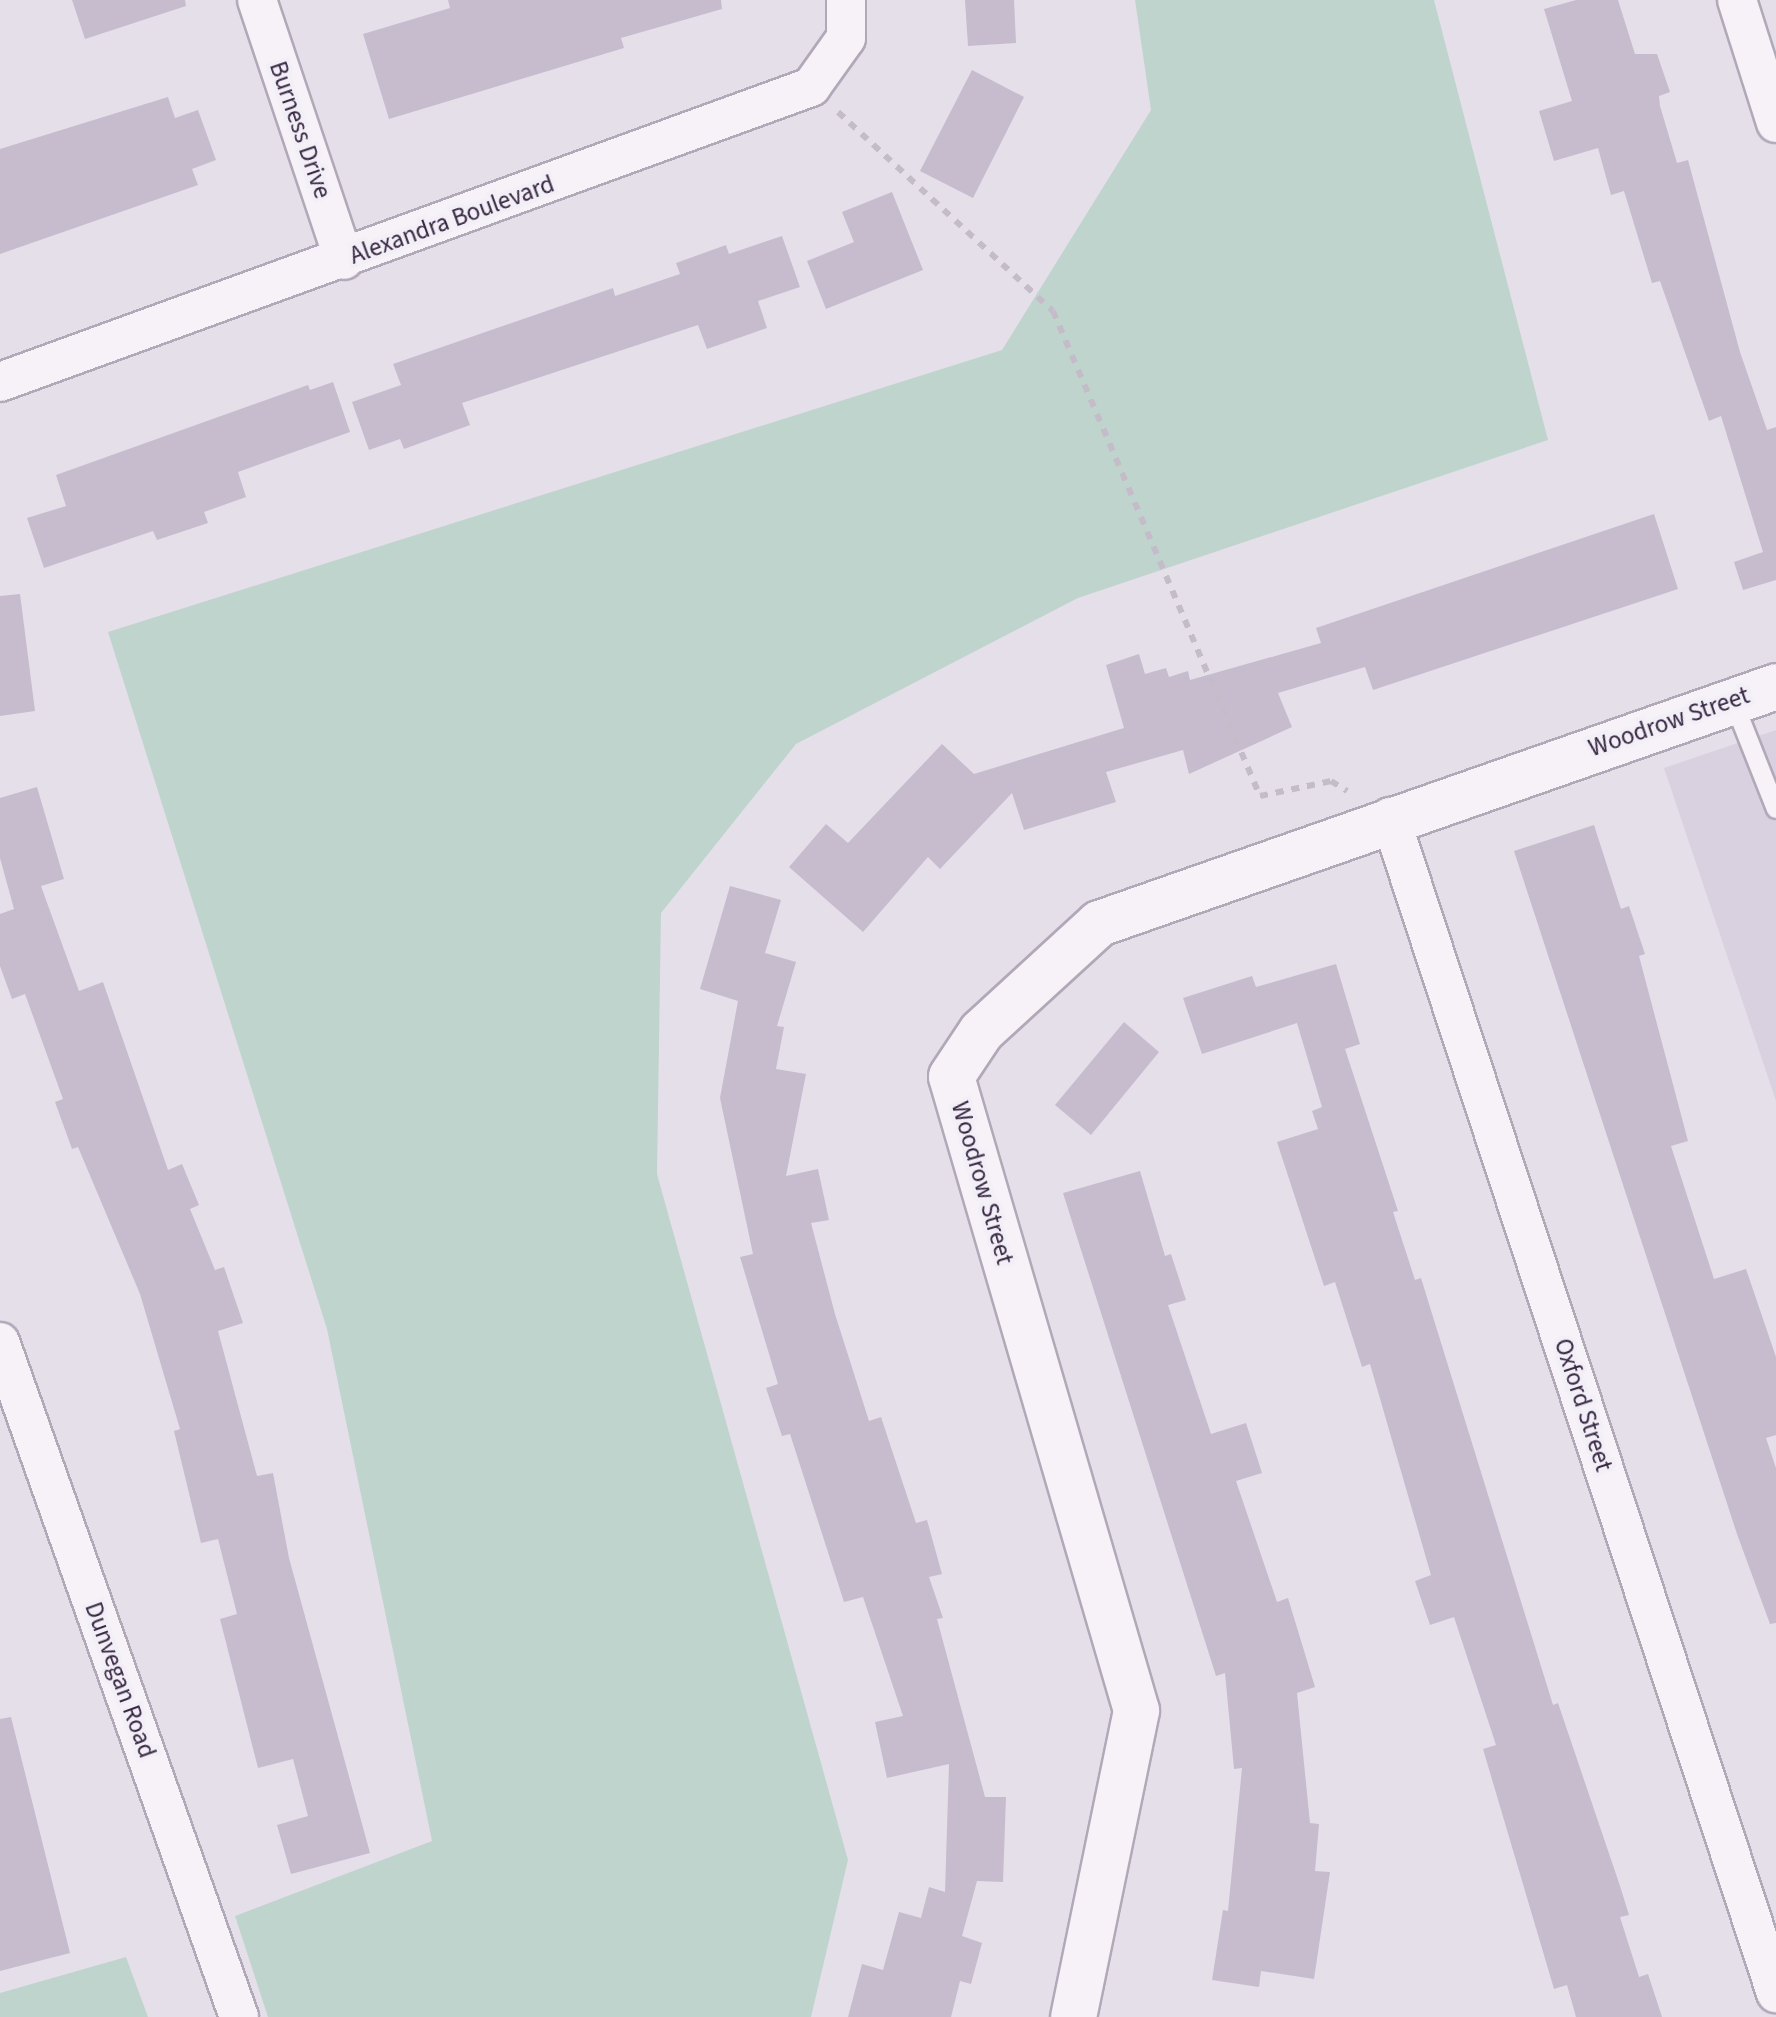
<!DOCTYPE html>
<style>
body{margin:0}
#map{position:relative;width:1776px;height:2017px;overflow:hidden;background:#e5dfea;font-family:"Source Sans 3",sans-serif}
div>[style]{position:absolute}
.built>*{inset:0;background:#d9d1df}
.green>*{inset:0;background:#c0d4ce}
.building>*{inset:0;background:#c6bccd}
.path>*{height:6px;margin-top:-3px;transform-origin:0;background:repeating-linear-gradient(90deg,#c4bdc9 0 8px,transparent 0 16px)}
.roads{filter:drop-shadow(2px 0 #b1a8b8) drop-shadow(-2px 0 #b1a8b8) drop-shadow(0 2px #b1a8b8) drop-shadow(0 -2px #b1a8b8)}
.service>*{height:18px;margin:-9px;padding:0 9px;transform-origin:9px;border-radius:9px;background:#f6f2f8}
.minor>*{height:38px;margin:-19px;padding:0 19px;transform-origin:19px;border-radius:19px;background:#f6f2f8}
.tertiary>*{height:45px;margin:-22.5px;padding:0 22.5px;transform-origin:22.5px;border-radius:22.5px;background:#f6f2f8}
span{translate:-50% -50%;white-space:nowrap;text-align:center;line-height:1.15;-webkit-text-stroke:8px #f3eff7;paint-order:stroke}
.street-label{font-size:25px;color:#372742}
</style>
<div id="map">
<div class="built">
<i style="clip-path:polygon(1776px 730px,1776px 1101px,1664px 768px)"></i>
</div>
<div class="green">
<i style="clip-path:polygon(1135px 0,1434px 0,1548px 440px,1078px 598px,796px 744px,661px 913px,657px 1174px,848px 1860px,811px 2017px,268px 2017px,235px 1916px,432px 1841px,327px 1329px,108px 632px,1002px 350px,1151px 110px)"></i>
<i style="clip-path:polygon(126px 1957px,148px 2017px,0 2017px,0 1993px)"></i>
</div>
<div class="building">
<i style="clip-path:polygon(72px 0,185px 0,186px 6px,85px 39px)"></i>
<i style="clip-path:polygon(448px 0,721px 0,722px 9px,621px 38px,624px 48px,389px 119px,363px 34px,450px 8px)"></i>
<i style="clip-path:polygon(965px 0,1014px 0,1016px 43px,968px 46px)"></i>
<i style="clip-path:polygon(1576px 0,1618px 0,1635px 54px,1657px 54px,1670px 92px,1659px 96px,1660px 106px,1677px 163px,1688px 160px,1740px 352px,1767px 430px,1776px 427px,1776px 580px,1743px 590px,1734px 562px,1763px 552px,1721px 416px,1709px 421px,1660px 281px,1652px 283px,1624px 191px,1611px 195px,1598px 148px,1554px 161px,1539px 111px,1572px 101px,1544px 9px)"></i>
<i style="clip-path:polygon(972px 70px,1024px 97px,973px 198px,920px 171px)"></i>
<i style="clip-path:polygon(168px 97px,175px 118px,198px 110px,216px 160px,192px 169px,198px 185px,0 254px,0 149px)"></i>
<i style="clip-path:polygon(892px 192px,923px 270px,826px 309px,807px 261px,854px 242px,842px 212px)"></i>
<i style="clip-path:polygon(782px 236px,800px 287px,758px 301px,767px 328px,707px 349px,698px 325px,462px 403px,470px 425px,404px 449px,400px 439px,369px 450px,352px 402px,401px 385px,393px 364px,613px 288px,615px 296px,680px 274px,676px 263px,726px 245px,729px 254px)"></i>
<i style="clip-path:polygon(333px 382px,350px 432px,238px 472px,246px 497px,204px 512px,208px 523px,157px 540px,153px 531px,44px 568px,27px 518px,66px 506px,56px 475px,308px 385px,310px 390px)"></i>
<i style="clip-path:polygon(1654px 514px,1678px 589px,1373px 690px,1365px 667px,1278px 693px,1292px 727px,1189px 774px,1183px 750px,1106px 772px,1116px 802px,1024px 830px,1012px 793px,940px 869px,928px 857px,863px 932px,789px 867px,826px 824px,848px 843px,942px 744px,974px 774px,1124px 728px,1106px 665px,1139px 654px,1145px 674px,1166px 668px,1169px 677px,1188px 671px,1190px 680px,1321px 643px,1316px 628px)"></i>
<i style="clip-path:polygon(20px 594px,35px 711px,0 716px,0 596px)"></i>
<i style="clip-path:polygon(37px 787px,64px 879px,41px 886px,79px 991px,103px 982px,168px 1170px,182px 1164px,199px 1205px,190px 1209px,215px 1270px,224px 1267px,243px 1323px,218px 1331px,257px 1476px,273px 1473px,289px 1558px,370px 1853px,291px 1874px,277px 1825px,308px 1816px,293px 1759px,258px 1768px,220px 1619px,237px 1614px,218px 1539px,201px 1543px,174px 1431px,180px 1429px,140px 1294px,78px 1147px,72px 1149px,55px 1102px,63px 1099px,25px 994px,12px 999px,0 966px,0 914px,14px 909px,0 858px,0 798px)"></i>
<i style="clip-path:polygon(1594px 825px,1621px 909px,1629px 906px,1645px 954px,1639px 956px,1688px 1141px,1671px 1146px,1714px 1279px,1746px 1269px,1776px 1357px,1776px 1435px,1766px 1438px,1776px 1468px,1776px 1623px,1770px 1624px,1737px 1534px,1514px 851px)"></i>
<i style="clip-path:polygon(730px 886px,781px 900px,765px 953px,796px 962px,777px 1026px,784px 1027px,776px 1069px,806px 1074px,786px 1176px,818px 1169px,829px 1220px,811px 1223px,835px 1314px,869px 1421px,881px 1417px,916px 1523px,927px 1520px,942px 1574px,929px 1577px,943px 1618px,937px 1619px,985px 1797px,1006px 1797px,1003px 1882px,977px 1881px,962px 1936px,982px 1943px,971px 1984px,960px 1981px,951px 2017px,848px 2017px,862px 1964px,883px 1970px,899px 1912px,921px 1918px,929px 1887px,945px 1892px,949px 1764px,887px 1778px,875px 1722px,903px 1716px,863px 1597px,844px 1602px,790px 1434px,782px 1436px,766px 1388px,778px 1384px,740px 1257px,753px 1254px,720px 1098px,738px 1001px,700px 989px)"></i>
<i style="clip-path:polygon(1336px 964px,1360px 1044px,1345px 1049px,1398px 1211px,1393px 1212px,1415px 1280px,1421px 1278px,1553px 1705px,1558px 1703px,1620px 1886px,1629px 1915px,1620px 1917px,1639px 1977px,1648px 1974px,1662px 2017px,1576px 2017px,1567px 1985px,1554px 1989px,1483px 1749px,1496px 1745px,1454px 1617px,1430px 1625px,1415px 1581px,1431px 1575px,1370px 1364px,1362px 1367px,1335px 1282px,1324px 1286px,1277px 1142px,1318px 1129px,1312px 1111px,1322px 1107px,1297px 1023px,1202px 1054px,1183px 998px,1252px 976px,1256px 987px)"></i>
<i style="clip-path:polygon(1124px 1022px,1159px 1052px,1091px 1135px,1055px 1105px)"></i>
<i style="clip-path:polygon(1140px 1171px,1165px 1256px,1171px 1254px,1186px 1300px,1168px 1305px,1211px 1434px,1246px 1423px,1262px 1473px,1236px 1481px,1277px 1602px,1288px 1598px,1315px 1687px,1297px 1693px,1310px 1823px,1319px 1824px,1315px 1871px,1330px 1872px,1314px 1979px,1261px 1971px,1259px 1987px,1212px 1980px,1223px 1910px,1228px 1911px,1242px 1768px,1234px 1769px,1225px 1673px,1216px 1676px,1063px 1193px)"></i>
<i style="clip-path:polygon(11px 1717px,70px 1953px,0 1971px,0 1719px)"></i>
</div>
<div class="path">
<i style="left:838px;top:112px;width:293px;rotate:42.8deg"></i>
<i style="left:1053px;top:311px;width:527px;rotate:66.89deg"></i>
<i style="left:1260px;top:796px;width:73px;rotate:-11.9deg"></i>
<i style="left:1331px;top:781px;width:19px;rotate:32deg"></i>
</div>
<div class="roads">
<div class="service">
<i style="left:1734px;top:703px;width:114px;rotate:68.4deg"></i>
</div>
<div class="minor">
<i style="left:257px;top:0;width:274px;rotate:71.5deg"></i>
<i style="left:1737px;top:0;width:129px;rotate:72.4deg"></i>
<i style="left:0;top:382px;width:863px;rotate:-19.99deg"></i>
<i style="left:811px;top:87px;width:60px;rotate:-54.5deg"></i>
<i style="left:846px;top:38px;width:38px;rotate:-90deg"></i>
<i style="left:1390px;top:817px;width:1238px;rotate:71.83deg"></i>
<i style="left:0;top:1342px;width:716px;rotate:70.5deg"></i>
</div>
<div class="tertiary">
<i style="left:1073px;top:2017px;width:313px;rotate:-78.4deg"></i>
<i style="left:1136px;top:1710px;width:660px;rotate:-106.27deg"></i>
<i style="left:951px;top:1076px;width:54px;rotate:-56.3deg"></i>
<i style="left:981px;top:1031px;width:160px;rotate:-42.5deg"></i>
<i style="left:1099px;top:923px;width:717px;rotate:-19.29deg"></i>
</div>
</div>
<div class="street-label">
<span style="left:300px;top:130px;rotate:71deg">Burness Drive</span>
<span style="left:452px;top:220px;rotate:-20deg">Alexandra Boulevard</span>
<span style="left:1669px;top:722px;rotate:-19deg">Woodrow Street</span>
<span style="left:982px;top:1183px;rotate:74deg">Woodrow Street</span>
<span style="left:1583px;top:1405px;rotate:72deg">Oxford Street</span>
<span style="left:120px;top:1680px;rotate:70deg">Dunvegan Road</span>
</div>
</div>
